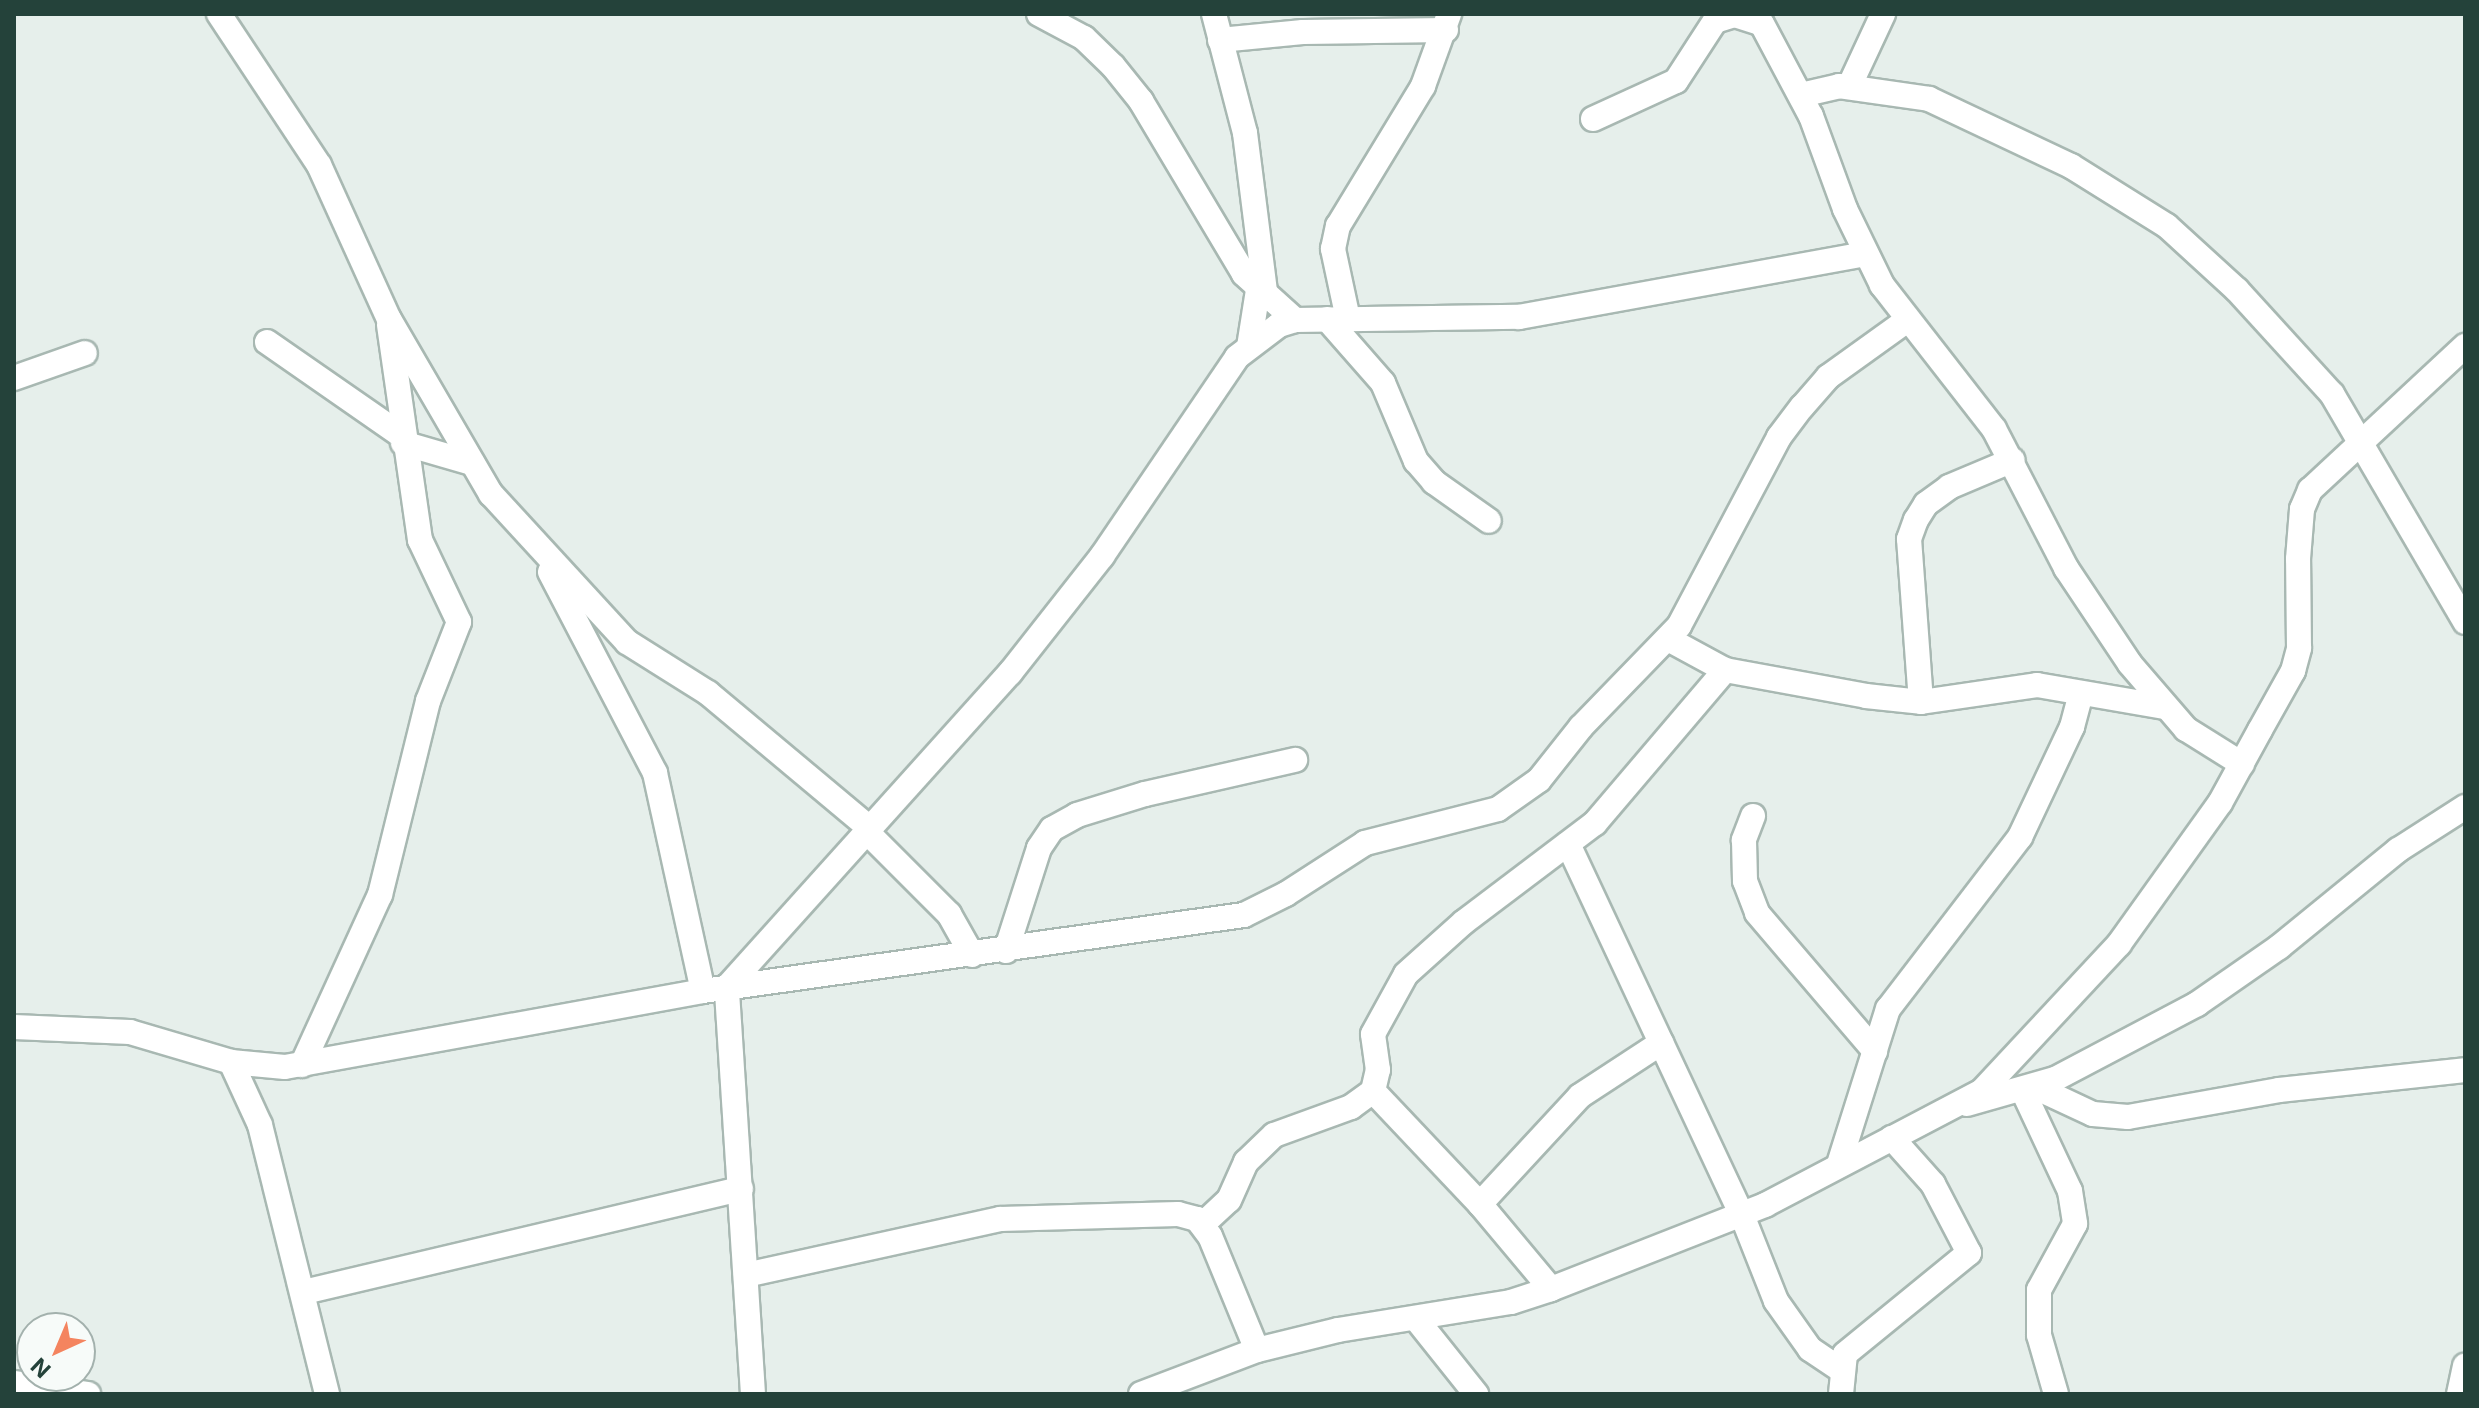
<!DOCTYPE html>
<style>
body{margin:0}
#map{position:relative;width:2479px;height:1408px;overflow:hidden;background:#e6efeb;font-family:Inter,sans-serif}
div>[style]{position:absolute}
.roads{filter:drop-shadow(2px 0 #a8b8b2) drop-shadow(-2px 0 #a8b8b2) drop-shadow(0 2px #a8b8b2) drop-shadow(0 -2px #a8b8b2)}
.minor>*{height:24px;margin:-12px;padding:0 12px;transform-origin:12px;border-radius:12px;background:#fff}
span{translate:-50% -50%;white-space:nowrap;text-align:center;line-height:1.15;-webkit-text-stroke:6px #f7fbf9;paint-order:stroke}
.frame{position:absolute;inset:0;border:16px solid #24423a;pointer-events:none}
.north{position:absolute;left:16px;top:1312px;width:80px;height:80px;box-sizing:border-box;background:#f7fbf9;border:2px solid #a3b1ad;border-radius:50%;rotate:224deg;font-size:22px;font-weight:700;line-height:32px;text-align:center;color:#24423a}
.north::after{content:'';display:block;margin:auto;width:28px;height:36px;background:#f4845f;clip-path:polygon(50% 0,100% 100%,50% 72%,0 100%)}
</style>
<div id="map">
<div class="roads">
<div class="minor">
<i style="left:219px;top:14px;width:181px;rotate:56.5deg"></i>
<i style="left:319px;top:165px;width:169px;rotate:65.6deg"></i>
<i style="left:389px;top:319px;width:203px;rotate:59.8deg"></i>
<i style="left:491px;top:494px;width:201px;rotate:47.4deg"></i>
<i style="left:627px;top:642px;width:96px;rotate:32.2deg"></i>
<i style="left:708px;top:693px;width:209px;rotate:39.9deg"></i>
<i style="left:1039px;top:14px;width:51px;rotate:28.1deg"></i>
<i style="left:1084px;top:38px;width:40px;rotate:44deg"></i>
<i style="left:1113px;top:66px;width:45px;rotate:51.3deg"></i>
<i style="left:1141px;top:101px;width:201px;rotate:59.2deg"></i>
<i style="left:1244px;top:274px;width:69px;rotate:42deg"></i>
<i style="left:1214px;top:14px;width:123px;rotate:75.4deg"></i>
<i style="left:1245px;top:133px;width:167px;rotate:82.8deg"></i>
<i style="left:1220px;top:40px;width:83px;rotate:-5.5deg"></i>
<i style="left:1303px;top:32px;width:143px;rotate:-0.8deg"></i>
<i style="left:1849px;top:87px;width:81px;rotate:-65deg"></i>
<i style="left:1801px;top:95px;width:39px;rotate:-13deg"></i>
<i style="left:1839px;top:86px;width:91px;rotate:8.2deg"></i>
<i style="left:1929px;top:99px;width:157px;rotate:25.3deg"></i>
<i style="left:2071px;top:166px;width:113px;rotate:32deg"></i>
<i style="left:2167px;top:226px;width:95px;rotate:42.4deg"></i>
<i style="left:2237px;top:290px;width:141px;rotate:47.6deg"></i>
<i style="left:2332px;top:394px;width:264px;rotate:59.7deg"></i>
<i style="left:1593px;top:119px;width:91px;rotate:-24.6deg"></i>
<i style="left:1676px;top:81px;width:72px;rotate:-57deg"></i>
<i style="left:1715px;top:21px;width:21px;rotate:-17deg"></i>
<i style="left:1735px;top:15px;width:28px;rotate:18deg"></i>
<i style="left:1762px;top:24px;width:104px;rotate:62deg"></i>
<i style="left:1811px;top:116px;width:99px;rotate:69.9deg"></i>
<i style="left:1845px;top:209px;width:85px;rotate:64deg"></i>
<i style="left:1882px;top:285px;width:182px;rotate:52.1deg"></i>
<i style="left:1994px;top:429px;width:157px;rotate:62.6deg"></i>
<i style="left:2066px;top:568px;width:115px;rotate:56.3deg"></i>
<i style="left:2130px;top:664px;width:86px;rotate:49.3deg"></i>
<i style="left:2186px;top:729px;width:66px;rotate:32deg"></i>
<i style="left:1327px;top:319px;width:85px;rotate:48.8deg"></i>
<i style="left:1383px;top:383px;width:85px;rotate:67.1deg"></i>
<i style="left:1416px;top:461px;width:28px;rotate:49deg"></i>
<i style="left:1434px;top:482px;width:67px;rotate:35.3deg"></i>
<i style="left:1348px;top:319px;width:72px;rotate:-102.1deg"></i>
<i style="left:1333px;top:249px;width:24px;rotate:-78deg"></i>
<i style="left:1338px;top:226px;width:164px;rotate:-58.7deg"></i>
<i style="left:1423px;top:86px;width:77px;rotate:-70.1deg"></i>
<i style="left:267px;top:342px;width:165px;rotate:34.8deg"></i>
<i style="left:1249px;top:347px;width:58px;rotate:-81deg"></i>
<i style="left:14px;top:378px;width:75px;rotate:-19.4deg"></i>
<i style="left:403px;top:443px;width:72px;rotate:16.2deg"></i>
<i style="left:550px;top:572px;width:227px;rotate:62.4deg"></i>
<i style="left:655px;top:773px;width:223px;rotate:77.6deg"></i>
<i style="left:1668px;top:639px;width:65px;rotate:28.5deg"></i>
<i style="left:1725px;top:670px;width:143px;rotate:10.4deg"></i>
<i style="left:1866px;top:696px;width:55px;rotate:6.2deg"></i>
<i style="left:1921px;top:702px;width:117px;rotate:-8.3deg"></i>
<i style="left:2037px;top:685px;width:129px;rotate:9.8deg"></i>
<i style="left:1921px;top:702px;width:163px;rotate:-94.2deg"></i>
<i style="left:1909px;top:539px;width:20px;rotate:-70deg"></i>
<i style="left:1916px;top:520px;width:19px;rotate:-58deg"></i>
<i style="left:1926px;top:504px;width:29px;rotate:-36deg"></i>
<i style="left:1949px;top:487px;width:69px;rotate:-22.9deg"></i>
<i style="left:1753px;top:816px;width:26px;rotate:111deg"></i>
<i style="left:1744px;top:840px;width:41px;rotate:88.6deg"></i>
<i style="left:1745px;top:881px;width:34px;rotate:69deg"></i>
<i style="left:1757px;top:913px;width:182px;rotate:49.5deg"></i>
<i style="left:865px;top:830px;width:119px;rotate:45deg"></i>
<i style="left:949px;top:914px;width:47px;rotate:60.7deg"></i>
<i style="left:1568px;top:844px;width:410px;rotate:64.9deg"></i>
<i style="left:1742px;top:1215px;width:92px;rotate:68.4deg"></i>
<i style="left:1776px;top:1301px;width:59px;rotate:54.7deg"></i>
<i style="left:1810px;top:1349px;width:36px;rotate:34deg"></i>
<i style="left:1006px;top:951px;width:108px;rotate:-72.2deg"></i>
<i style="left:1039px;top:848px;width:23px;rotate:-56deg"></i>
<i style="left:1052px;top:829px;width:29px;rotate:-29deg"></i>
<i style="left:1077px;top:815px;width:71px;rotate:-17.2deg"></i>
<i style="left:1145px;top:794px;width:154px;rotate:-12.8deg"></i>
<i style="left:14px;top:1027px;width:116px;rotate:2.5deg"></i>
<i style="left:130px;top:1032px;width:105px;rotate:16.5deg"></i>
<i style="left:231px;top:1062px;width:54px;rotate:5.3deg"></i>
<i style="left:285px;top:1067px;width:425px;rotate:-10.3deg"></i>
<i style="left:703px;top:991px;width:546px;rotate:-8deg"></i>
<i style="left:1244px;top:915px;width:47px;rotate:-26.6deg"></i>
<i style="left:1286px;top:894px;width:94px;rotate:-32.8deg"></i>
<i style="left:1365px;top:843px;width:137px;rotate:-14.3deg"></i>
<i style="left:1498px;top:809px;width:50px;rotate:-35.3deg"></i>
<i style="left:1539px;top:780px;width:68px;rotate:-51.6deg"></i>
<i style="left:1581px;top:727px;width:141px;rotate:-45.9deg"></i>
<i style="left:1679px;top:626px;width:214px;rotate:-62.1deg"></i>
<i style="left:1779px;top:437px;width:38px;rotate:-53deg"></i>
<i style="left:1802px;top:407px;width:40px;rotate:-49deg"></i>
<i style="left:1828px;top:377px;width:96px;rotate:-35.7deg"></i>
<i style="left:231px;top:1062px;width:69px;rotate:65.3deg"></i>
<i style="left:260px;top:1125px;width:277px;rotate:76deg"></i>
<i style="left:302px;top:1065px;width:187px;rotate:-65.4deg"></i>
<i style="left:380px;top:895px;width:200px;rotate:-76.1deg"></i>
<i style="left:428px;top:701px;width:85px;rotate:-68.6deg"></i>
<i style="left:459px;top:622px;width:91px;rotate:-115.4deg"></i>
<i style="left:420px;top:540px;width:217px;rotate:-98.2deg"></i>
<i style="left:2035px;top:1087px;width:64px;rotate:25deg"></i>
<i style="left:2093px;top:1114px;width:35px;rotate:5deg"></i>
<i style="left:2128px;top:1117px;width:153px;rotate:-10.1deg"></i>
<i style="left:2279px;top:1090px;width:187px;rotate:-6.1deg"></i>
<i style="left:1373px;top:1091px;width:156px;rotate:46.6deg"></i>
<i style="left:1480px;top:1204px;width:111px;rotate:50.1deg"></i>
<i style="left:2023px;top:1091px;width:110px;rotate:64.8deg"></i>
<i style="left:2070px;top:1191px;width:33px;rotate:81deg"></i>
<i style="left:2075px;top:1224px;width:75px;rotate:118.6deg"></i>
<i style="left:2039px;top:1290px;width:45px;rotate:90deg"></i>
<i style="left:2039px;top:1335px;width:61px;rotate:73.9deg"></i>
<i style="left:1967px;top:1104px;width:91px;rotate:-15.9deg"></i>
<i style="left:2055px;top:1079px;width:161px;rotate:-27.8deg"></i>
<i style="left:2197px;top:1004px;width:100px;rotate:-34.8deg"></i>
<i style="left:2279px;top:947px;width:154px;rotate:-39.2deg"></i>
<i style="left:2398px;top:850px;width:80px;rotate:-32.7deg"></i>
<i style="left:1839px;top:1164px;width:163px;rotate:-72.5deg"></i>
<i style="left:1888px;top:1009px;width:217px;rotate:-52.5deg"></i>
<i style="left:2020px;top:837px;width:122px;rotate:-64.7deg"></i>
<i style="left:2072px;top:727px;width:35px;rotate:-75deg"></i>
<i style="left:1480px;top:1204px;width:147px;rotate:-47.2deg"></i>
<i style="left:1580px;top:1096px;width:97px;rotate:-33.2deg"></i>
<i style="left:1203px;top:1224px;width:35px;rotate:-43deg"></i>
<i style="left:1229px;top:1200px;width:42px;rotate:-65.9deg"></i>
<i style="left:1246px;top:1162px;width:39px;rotate:-44deg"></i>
<i style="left:1274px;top:1135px;width:82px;rotate:-20deg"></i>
<i style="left:1351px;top:1107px;width:27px;rotate:-36deg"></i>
<i style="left:1373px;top:1091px;width:22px;rotate:-77deg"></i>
<i style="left:1378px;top:1070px;width:36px;rotate:-98deg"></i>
<i style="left:1373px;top:1034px;width:68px;rotate:-61.2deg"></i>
<i style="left:1406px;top:974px;width:78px;rotate:-41.9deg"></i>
<i style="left:1464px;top:922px;width:164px;rotate:-37.1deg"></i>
<i style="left:1595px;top:823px;width:201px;rotate:-49.6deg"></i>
<i style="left:746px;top:1275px;width:260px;rotate:-12.4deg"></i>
<i style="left:1000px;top:1219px;width:178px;rotate:-1.6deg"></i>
<i style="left:1178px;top:1214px;width:20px;rotate:15deg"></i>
<i style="left:1197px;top:1219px;width:21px;rotate:53deg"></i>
<i style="left:1210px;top:1236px;width:123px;rotate:67.6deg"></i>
<i style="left:304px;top:1292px;width:449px;rotate:-13.3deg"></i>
<i style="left:1417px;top:1320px;width:95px;rotate:51.4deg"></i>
<i style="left:14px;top:1383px;width:75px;rotate:8.5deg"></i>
<i style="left:753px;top:1394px;width:408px;rotate:-93.7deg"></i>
<i style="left:727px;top:987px;width:423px;rotate:-48deg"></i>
<i style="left:1010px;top:673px;width:149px;rotate:-51.8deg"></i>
<i style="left:1102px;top:556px;width:240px;rotate:-55.8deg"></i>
<i style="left:1237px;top:357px;width:53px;rotate:-37.3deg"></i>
<i style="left:1279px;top:325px;width:17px;rotate:-17deg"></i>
<i style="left:1295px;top:320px;width:224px;rotate:-0.8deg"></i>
<i style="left:1519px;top:317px;width:352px;rotate:-10.3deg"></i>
<i style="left:1141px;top:1394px;width:124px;rotate:-20.8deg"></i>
<i style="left:1257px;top:1350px;width:83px;rotate:-13.9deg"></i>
<i style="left:1338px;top:1330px;width:175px;rotate:-9.2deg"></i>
<i style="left:1511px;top:1302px;width:42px;rotate:-18deg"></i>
<i style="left:1551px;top:1289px;width:230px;rotate:-21.4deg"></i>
<i style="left:1765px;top:1205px;width:245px;rotate:-27.7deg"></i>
<i style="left:1982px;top:1091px;width:201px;rotate:-47deg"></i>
<i style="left:2119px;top:944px;width:173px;rotate:-54.4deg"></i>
<i style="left:2220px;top:803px;width:83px;rotate:-61.3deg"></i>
<i style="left:2260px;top:730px;width:68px;rotate:-60.8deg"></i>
<i style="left:2293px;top:671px;width:24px;rotate:-75deg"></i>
<i style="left:2299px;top:648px;width:89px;rotate:-90.6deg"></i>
<i style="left:2298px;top:559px;width:50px;rotate:-85.4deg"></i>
<i style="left:2302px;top:509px;width:21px;rotate:-67deg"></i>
<i style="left:2310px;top:490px;width:212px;rotate:-42.9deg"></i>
<i style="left:1841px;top:1394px;width:40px;rotate:-84.3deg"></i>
<i style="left:1845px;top:1354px;width:160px;rotate:-39.2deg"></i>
<i style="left:1969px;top:1253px;width:78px;rotate:-117.6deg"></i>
<i style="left:1933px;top:1184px;width:62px;rotate:-131.7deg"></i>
<i style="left:2459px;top:1394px;width:29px;rotate:-78deg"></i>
</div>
</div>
<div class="frame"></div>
<div class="north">N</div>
</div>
